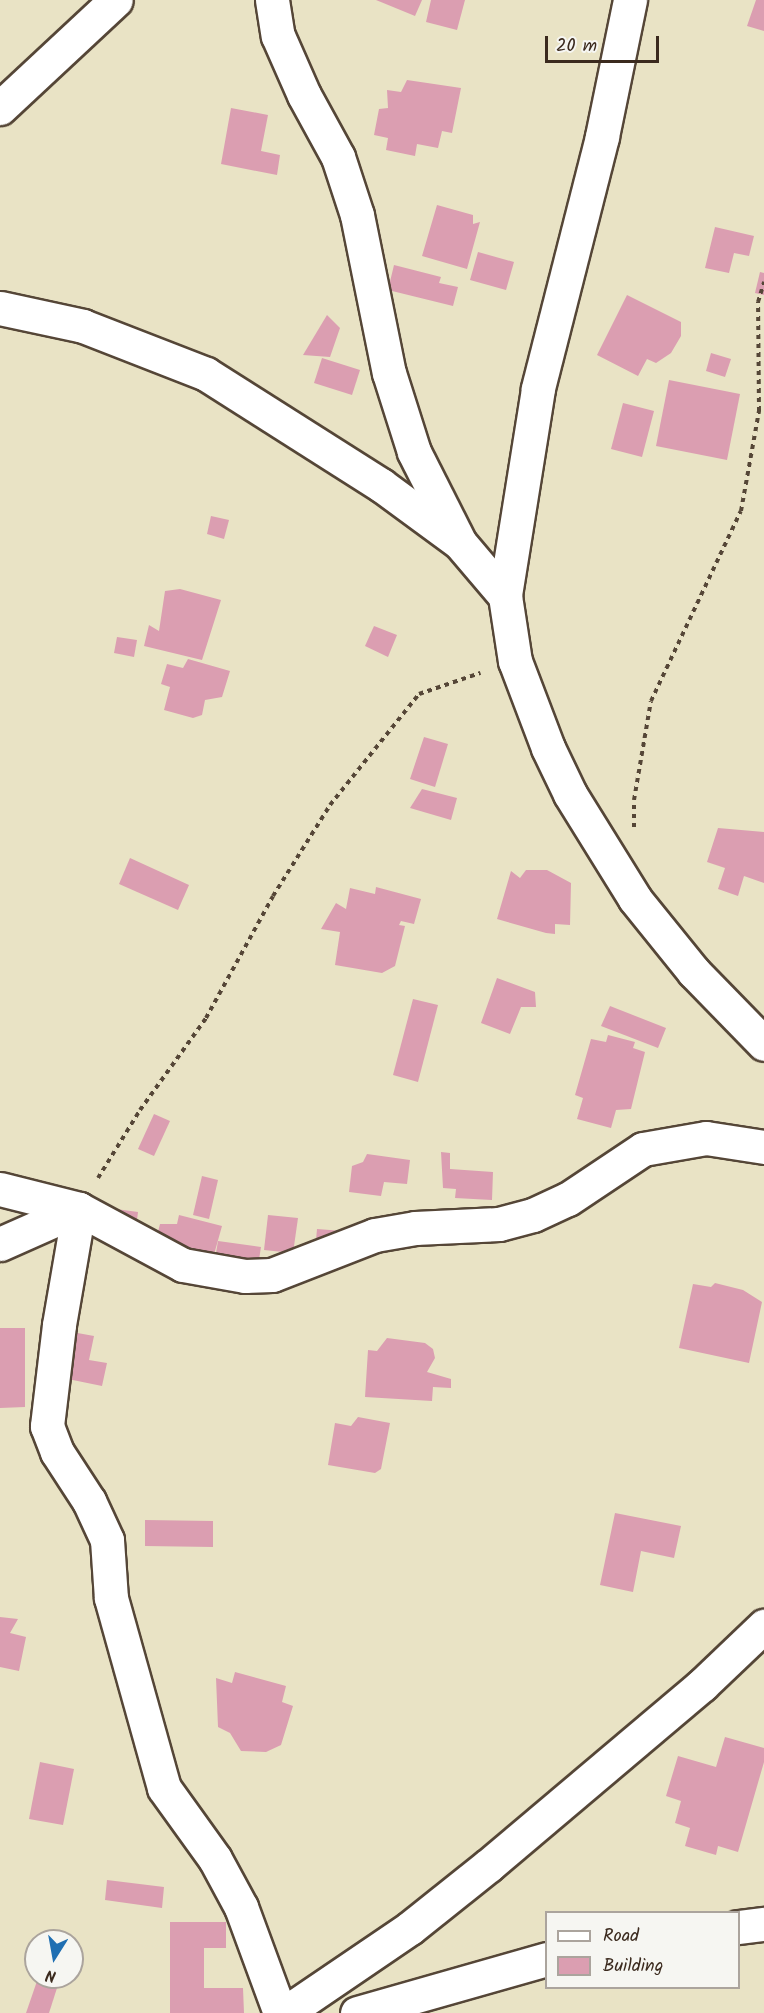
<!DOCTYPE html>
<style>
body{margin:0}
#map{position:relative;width:764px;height:2013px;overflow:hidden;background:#e9e3c5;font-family:Kalam,sans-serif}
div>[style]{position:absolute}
.building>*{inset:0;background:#db9eb1}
.path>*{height:4px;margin-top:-2px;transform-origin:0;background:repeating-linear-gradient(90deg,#554637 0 4.5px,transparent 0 9px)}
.roads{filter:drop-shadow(2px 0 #554637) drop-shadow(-2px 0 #554637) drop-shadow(0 2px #554637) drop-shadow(0 -2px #554637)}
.minor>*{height:33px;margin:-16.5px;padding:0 16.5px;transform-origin:16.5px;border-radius:16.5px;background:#fff}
span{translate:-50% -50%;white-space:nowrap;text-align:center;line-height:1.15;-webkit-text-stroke:6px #f6f6f2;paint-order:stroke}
.legend{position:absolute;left:545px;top:1911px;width:195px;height:78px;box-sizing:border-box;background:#f6f6f2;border:2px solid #aba49d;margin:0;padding:8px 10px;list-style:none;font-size:18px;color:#3b2a1e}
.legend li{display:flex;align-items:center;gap:12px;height:30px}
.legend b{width:30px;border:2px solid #aba49d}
.north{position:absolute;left:24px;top:1929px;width:60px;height:60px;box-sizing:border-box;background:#f6f6f2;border:2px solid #aba49d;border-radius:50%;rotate:191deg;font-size:16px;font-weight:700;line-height:24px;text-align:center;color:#3b2a1e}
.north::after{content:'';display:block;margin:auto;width:21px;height:27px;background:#1f6fb2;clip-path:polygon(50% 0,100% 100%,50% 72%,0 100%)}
.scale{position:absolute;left:545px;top:36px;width:114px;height:27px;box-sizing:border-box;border:3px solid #3b2a1e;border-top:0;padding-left:8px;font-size:18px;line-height:21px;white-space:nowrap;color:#3b2a1e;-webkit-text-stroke:4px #f6f6f2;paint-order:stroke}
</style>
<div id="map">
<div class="building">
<i style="clip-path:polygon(376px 0,422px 0,415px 16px)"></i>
<i style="clip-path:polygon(431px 0,465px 0,457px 30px,426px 22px)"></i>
<i style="clip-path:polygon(756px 0,764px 0,764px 31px,747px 26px)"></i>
<i style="clip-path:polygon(407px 80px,461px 88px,452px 133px,442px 131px,438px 148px,417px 144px,415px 156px,386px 150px,388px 138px,374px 135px,379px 109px,388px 108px,387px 90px,401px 92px)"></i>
<i style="clip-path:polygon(231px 108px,268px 115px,261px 151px,280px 155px,277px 175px,221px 164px)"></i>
<i style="clip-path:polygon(437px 205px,473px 215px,473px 224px,480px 222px,467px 269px,422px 256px)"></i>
<i style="clip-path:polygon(715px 227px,754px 236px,749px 256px,734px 253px,729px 273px,705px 268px)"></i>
<i style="clip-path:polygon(478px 252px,514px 262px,506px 290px,470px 280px)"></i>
<i style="clip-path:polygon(394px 265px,441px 277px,439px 283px,458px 287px,453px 306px,388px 290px)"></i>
<i style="clip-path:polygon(760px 272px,764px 273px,764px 295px,755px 293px)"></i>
<i style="clip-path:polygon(627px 295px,681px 322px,681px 336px,671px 353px,656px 363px,647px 359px,638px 376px,597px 355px)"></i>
<i style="clip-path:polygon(327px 315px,340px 328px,330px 357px,303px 355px)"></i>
<i style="clip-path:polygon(711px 353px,731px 359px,725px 377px,706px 371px)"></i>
<i style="clip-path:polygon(322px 358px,360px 370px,352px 395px,314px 383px)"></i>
<i style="clip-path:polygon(669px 380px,740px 394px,727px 460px,656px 446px)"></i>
<i style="clip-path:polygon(623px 403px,654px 411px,642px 457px,611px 449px)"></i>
<i style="clip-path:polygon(211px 516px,229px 520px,224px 539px,207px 534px)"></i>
<i style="clip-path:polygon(180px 589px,221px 600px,202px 660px,144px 646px,149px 625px,159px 631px,165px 591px)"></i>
<i style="clip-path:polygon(374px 626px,397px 635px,388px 657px,365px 646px)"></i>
<i style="clip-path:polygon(117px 637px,137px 640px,134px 657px,114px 653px)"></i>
<i style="clip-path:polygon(188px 659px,230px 671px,222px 697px,205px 700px,202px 715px,193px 718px,164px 710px,170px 687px,161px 684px,167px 664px,183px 668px)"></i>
<i style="clip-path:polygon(424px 737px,448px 744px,435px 787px,410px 779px)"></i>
<i style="clip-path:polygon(422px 789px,457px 798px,451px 820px,410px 808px)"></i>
<i style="clip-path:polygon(718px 828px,764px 832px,764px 883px,744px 876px,738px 896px,718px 889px,725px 868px,707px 862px)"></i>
<i style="clip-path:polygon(130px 858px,189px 885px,178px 910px,119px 884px)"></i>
<i style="clip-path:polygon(526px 870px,547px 870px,571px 883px,570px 925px,555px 924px,555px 934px,546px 933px,497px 919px,511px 871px,520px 878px)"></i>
<i style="clip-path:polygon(376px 887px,421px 899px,414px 924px,401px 921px,399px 925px,405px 926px,395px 966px,382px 973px,335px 965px,340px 932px,321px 929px,336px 903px,346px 909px,350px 888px,375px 894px)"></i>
<i style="clip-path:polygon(497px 978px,535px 992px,536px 1007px,521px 1007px,510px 1034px,481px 1023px)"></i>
<i style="clip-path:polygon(413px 999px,438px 1005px,418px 1082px,393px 1075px)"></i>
<i style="clip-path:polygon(610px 1006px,666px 1028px,658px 1048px,601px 1026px)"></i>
<i style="clip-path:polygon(608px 1035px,635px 1042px,633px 1048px,645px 1052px,631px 1109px,616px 1110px,611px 1128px,577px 1119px,583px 1098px,575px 1095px,591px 1039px,606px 1042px)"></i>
<i style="clip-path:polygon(154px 1114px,170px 1121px,154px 1156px,138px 1149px)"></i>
<i style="clip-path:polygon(441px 1152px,450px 1153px,450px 1169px,493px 1172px,492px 1200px,455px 1198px,456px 1189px,443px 1188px)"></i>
<i style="clip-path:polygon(367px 1154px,410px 1160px,407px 1184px,384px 1182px,381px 1196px,349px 1192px,352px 1166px,363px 1162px)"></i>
<i style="clip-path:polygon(202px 1176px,218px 1180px,209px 1219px,193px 1215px)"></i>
<i style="clip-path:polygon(116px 1209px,138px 1212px,135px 1235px,113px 1233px)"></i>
<i style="clip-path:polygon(179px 1215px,222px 1226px,213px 1258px,151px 1259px,160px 1224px,177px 1224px)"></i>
<i style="clip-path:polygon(268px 1215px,298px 1218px,293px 1253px,264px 1250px)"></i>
<i style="clip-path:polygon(317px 1229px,343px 1231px,315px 1252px)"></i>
<i style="clip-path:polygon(218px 1241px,261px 1247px,258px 1266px,215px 1259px)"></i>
<i style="clip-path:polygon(715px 1283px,743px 1290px,762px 1302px,749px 1363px,679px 1348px,693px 1284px,711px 1287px)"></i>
<i style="clip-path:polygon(0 1328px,25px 1328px,25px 1407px,0 1408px)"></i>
<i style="clip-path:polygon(72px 1332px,94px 1336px,89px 1360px,107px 1363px,102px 1386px,63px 1378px)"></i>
<i style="clip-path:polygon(387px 1338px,425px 1343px,433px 1349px,435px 1358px,427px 1372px,451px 1379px,451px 1388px,433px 1387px,432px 1401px,365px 1397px,368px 1350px,377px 1351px)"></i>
<i style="clip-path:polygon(358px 1417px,390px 1423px,381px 1469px,375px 1473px,328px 1465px,335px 1423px,351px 1426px)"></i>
<i style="clip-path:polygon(615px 1513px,681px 1526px,674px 1558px,641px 1551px,633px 1592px,600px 1585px)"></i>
<i style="clip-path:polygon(145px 1520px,213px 1521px,213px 1547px,145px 1546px)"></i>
<i style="clip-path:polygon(0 1617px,18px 1619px,10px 1633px,26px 1637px,19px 1671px,0 1667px)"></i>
<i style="clip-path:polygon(235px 1672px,286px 1686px,282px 1702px,293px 1706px,281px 1745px,266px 1752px,241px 1751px,230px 1733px,218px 1727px,216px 1678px,232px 1683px)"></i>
<i style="clip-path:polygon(725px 1737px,764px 1748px,764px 1762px,738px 1852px,718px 1846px,716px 1855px,685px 1846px,690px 1828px,675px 1823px,681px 1801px,666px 1796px,678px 1756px,716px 1767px)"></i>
<i style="clip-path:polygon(40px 1762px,74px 1769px,63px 1825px,29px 1819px)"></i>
<i style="clip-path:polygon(107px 1880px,164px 1887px,162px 1908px,105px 1900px)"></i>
<i style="clip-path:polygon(170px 1922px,226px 1922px,226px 1948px,204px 1948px,204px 1988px,243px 1988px,244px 2013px,170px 2013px)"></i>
<i style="clip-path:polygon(37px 1981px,57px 1988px,49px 2013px,26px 2013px)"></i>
</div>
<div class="path">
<i style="left:634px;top:827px;width:27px;rotate:-90deg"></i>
<i style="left:634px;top:800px;width:100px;rotate:-80.3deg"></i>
<i style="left:651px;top:701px;width:210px;rotate:-64.7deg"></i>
<i style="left:741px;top:511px;width:102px;rotate:-79.8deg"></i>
<i style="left:759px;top:411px;width:109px;rotate:-90.5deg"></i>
<i style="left:758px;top:302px;width:21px;rotate:-73deg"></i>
<i style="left:98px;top:1178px;width:80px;rotate:-58.3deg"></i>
<i style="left:140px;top:1110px;width:113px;rotate:-54.3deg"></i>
<i style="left:206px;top:1018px;width:139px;rotate:-61.2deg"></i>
<i style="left:273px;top:896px;width:107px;rotate:-57.9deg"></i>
<i style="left:330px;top:805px;width:142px;rotate:-51.3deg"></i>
<i style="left:419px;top:694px;width:65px;rotate:-19deg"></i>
</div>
<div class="roads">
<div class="minor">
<i style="left:272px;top:0;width:36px;rotate:81deg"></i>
<i style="left:278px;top:36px;width:64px;rotate:66.2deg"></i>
<i style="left:304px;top:95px;width:71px;rotate:61.3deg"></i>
<i style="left:338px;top:157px;width:61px;rotate:71.9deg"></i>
<i style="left:357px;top:215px;width:161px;rotate:78.6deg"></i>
<i style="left:389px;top:373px;width:83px;rotate:72.4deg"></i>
<i style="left:414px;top:452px;width:97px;rotate:63.2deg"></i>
<i style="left:630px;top:0;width:140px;rotate:101.6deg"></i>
<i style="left:602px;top:137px;width:260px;rotate:104.3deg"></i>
<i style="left:538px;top:389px;width:210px;rotate:99.1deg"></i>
<i style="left:505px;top:596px;width:66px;rotate:81.3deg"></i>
<i style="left:515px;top:661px;width:93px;rotate:69.2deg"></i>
<i style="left:548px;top:748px;width:51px;rotate:64.4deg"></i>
<i style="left:570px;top:794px;width:123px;rotate:58.2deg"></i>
<i style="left:635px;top:899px;width:94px;rotate:51.1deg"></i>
<i style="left:694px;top:972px;width:100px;rotate:45.8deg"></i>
<i style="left:0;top:108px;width:158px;rotate:-43deg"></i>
<i style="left:0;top:308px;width:85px;rotate:12.2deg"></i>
<i style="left:83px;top:326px;width:132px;rotate:21.3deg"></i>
<i style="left:206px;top:374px;width:207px;rotate:32.4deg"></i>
<i style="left:381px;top:485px;width:98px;rotate:36.3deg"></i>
<i style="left:460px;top:543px;width:70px;rotate:49.7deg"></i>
<i style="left:0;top:1189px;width:81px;rotate:14.2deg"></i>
<i style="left:79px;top:1209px;width:118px;rotate:28.3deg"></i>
<i style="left:183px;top:1265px;width:63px;rotate:10.1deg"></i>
<i style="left:245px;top:1276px;width:27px;rotate:-2deg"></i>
<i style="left:272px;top:1275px;width:110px;rotate:-21.2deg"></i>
<i style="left:375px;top:1235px;width:41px;rotate:-9.9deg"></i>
<i style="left:415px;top:1228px;width:84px;rotate:-2.7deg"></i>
<i style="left:499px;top:1224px;width:35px;rotate:-15deg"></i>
<i style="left:533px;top:1215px;width:38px;rotate:-25deg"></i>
<i style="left:568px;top:1199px;width:90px;rotate:-33.7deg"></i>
<i style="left:643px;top:1149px;width:64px;rotate:-9.9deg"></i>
<i style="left:706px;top:1138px;width:59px;rotate:8.8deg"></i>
<i style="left:79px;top:1209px;width:118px;rotate:99.8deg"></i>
<i style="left:59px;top:1325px;width:102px;rotate:96.8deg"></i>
<i style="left:47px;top:1426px;width:28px;rotate:69deg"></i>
<i style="left:57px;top:1452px;width:59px;rotate:56.9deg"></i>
<i style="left:89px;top:1501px;width:43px;rotate:65.2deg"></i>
<i style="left:107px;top:1540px;width:58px;rotate:86.1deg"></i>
<i style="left:111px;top:1598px;width:197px;rotate:74.4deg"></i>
<i style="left:164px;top:1788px;width:87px;rotate:54.3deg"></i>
<i style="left:215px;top:1859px;width:55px;rotate:61.6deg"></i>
<i style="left:241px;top:1907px;width:113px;rotate:69.8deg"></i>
<i style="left:0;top:1244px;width:86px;rotate:-23.9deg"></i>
<i style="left:738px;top:1927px;width:26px;rotate:-7deg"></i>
<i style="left:285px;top:2013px;width:151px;rotate:-34.2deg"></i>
<i style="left:410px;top:1928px;width:101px;rotate:-38.6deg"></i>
<i style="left:489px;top:1865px;width:279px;rotate:-40.2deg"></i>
<i style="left:702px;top:1685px;width:86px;rotate:-43.6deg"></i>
<i style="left:357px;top:2013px;width:197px;rotate:-15.9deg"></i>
</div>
</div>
<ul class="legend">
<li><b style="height:8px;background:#fff"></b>Road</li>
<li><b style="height:16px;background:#db9eb1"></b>Building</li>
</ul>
<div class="north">N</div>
<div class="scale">20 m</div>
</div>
